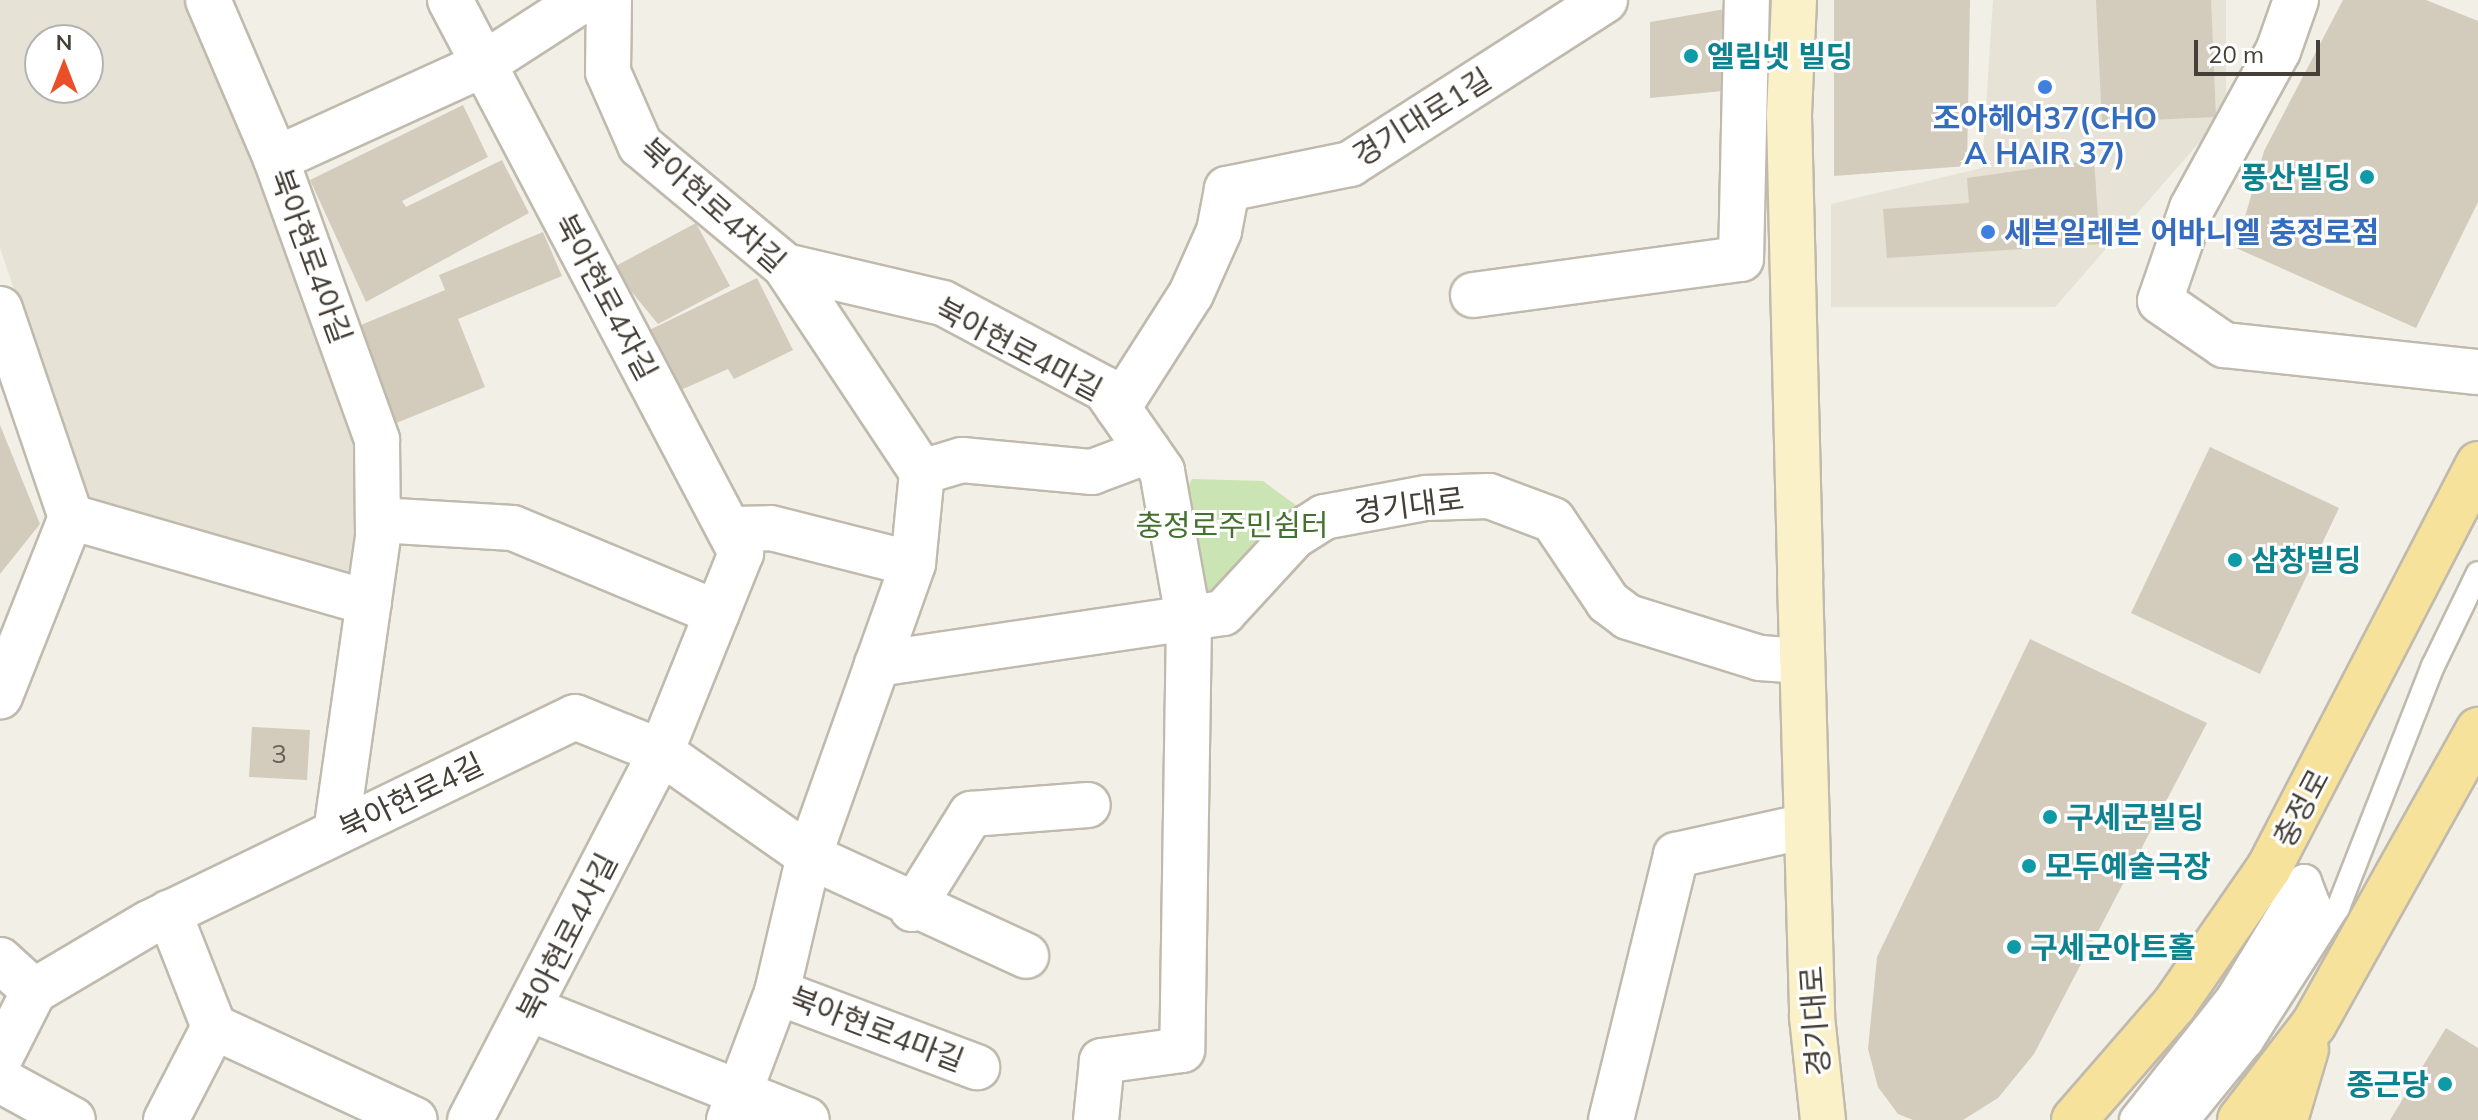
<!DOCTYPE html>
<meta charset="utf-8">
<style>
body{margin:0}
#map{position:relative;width:2478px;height:1120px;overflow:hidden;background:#f2efe7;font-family:Mulish,"Noto Sans KR",sans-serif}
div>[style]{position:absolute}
.residential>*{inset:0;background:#e6e2d5}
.green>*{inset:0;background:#cbe4b3}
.building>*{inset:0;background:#d3ccbd}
.roads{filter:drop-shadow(2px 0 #c0baad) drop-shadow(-2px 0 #c0baad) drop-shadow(0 2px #c0baad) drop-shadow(0 -2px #c0baad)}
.service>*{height:22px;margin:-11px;padding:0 11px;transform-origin:11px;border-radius:11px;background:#fff}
.pedestrian>*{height:34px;margin:-17px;padding:0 17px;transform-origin:17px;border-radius:17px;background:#fff}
.minor>*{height:44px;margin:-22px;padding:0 22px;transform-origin:22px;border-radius:22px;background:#fff}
.secondary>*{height:44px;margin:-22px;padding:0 22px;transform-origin:22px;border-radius:22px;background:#faf1c9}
.primary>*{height:44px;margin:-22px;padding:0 22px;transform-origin:22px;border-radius:22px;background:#f7e29c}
.dots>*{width:22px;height:22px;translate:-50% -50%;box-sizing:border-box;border:4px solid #fff;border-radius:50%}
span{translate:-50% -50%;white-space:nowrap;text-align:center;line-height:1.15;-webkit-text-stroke:6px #fff;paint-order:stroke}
.number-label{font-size:26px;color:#686358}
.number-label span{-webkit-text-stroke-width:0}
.culture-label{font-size:30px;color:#0d838f;font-weight:700}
.left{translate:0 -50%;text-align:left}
.right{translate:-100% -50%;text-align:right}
.street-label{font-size:30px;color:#454037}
.shop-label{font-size:30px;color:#366cbe;font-weight:700}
.park-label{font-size:30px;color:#44722e}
.north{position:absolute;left:24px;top:24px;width:80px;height:80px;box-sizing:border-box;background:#fff;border:2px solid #b5b3af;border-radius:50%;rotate:0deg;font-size:22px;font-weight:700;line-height:32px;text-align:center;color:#454037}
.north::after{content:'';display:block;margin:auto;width:28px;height:36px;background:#ea4f26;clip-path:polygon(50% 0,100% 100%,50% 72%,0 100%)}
.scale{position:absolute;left:2194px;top:40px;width:126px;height:36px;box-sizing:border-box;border:4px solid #454037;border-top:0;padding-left:10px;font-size:24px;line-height:28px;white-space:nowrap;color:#454037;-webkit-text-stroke:6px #fff;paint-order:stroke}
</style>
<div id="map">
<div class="residential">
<i style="clip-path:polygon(evenodd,0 0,194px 0,363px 431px,362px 583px,86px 501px,0 248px,0 0,40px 40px,88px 40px,88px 88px,40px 88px,40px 40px)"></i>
<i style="clip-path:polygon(1993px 0,2226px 0,2226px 112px,2055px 307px,1831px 307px,1831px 204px,1982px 168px)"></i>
</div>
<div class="green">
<i style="clip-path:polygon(1192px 479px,1263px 481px,1308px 514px,1195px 607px,1186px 491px)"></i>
</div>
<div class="building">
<i style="clip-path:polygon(1834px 0,1970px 0,1967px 166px,1834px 176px)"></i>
<i style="clip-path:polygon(2096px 0,2211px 0,2216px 117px,2102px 122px)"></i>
<i style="clip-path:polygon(2343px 0,2426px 0,2478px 21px,2478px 202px,2416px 328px,2236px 248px,2264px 151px)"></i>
<i style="clip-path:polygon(1731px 8px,1734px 90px,1650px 98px,1650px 22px)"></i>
<i style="clip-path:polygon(463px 105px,488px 157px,402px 201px,406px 207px,502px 160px,529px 213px,366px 302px,310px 180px)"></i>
<i style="clip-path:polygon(2094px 160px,2100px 244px,1887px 258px,1883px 209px,1969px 203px,1967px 178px)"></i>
<i style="clip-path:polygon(696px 223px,730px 286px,658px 324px,612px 268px)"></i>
<i style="clip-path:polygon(543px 232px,562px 276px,458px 319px,485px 387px,384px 428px,349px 330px,445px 290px,439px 275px)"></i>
<i style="clip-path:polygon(757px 278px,793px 350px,734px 379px,728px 369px,665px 397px,637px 336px)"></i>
<i style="clip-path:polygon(0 425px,40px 524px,0 574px)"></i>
<i style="clip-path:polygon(2210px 447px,2339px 508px,2260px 674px,2131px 613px)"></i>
<i style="clip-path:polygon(2030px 639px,2207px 723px,2034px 1054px,1998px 1098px,1963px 1120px,1913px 1120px,1898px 1114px,1878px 1087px,1868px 1049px,1877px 957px)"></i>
<i style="clip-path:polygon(252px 727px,310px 730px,307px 780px,249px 777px)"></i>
<i style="clip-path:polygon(2446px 1028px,2478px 1048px,2478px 1120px,2390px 1120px)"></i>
</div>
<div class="roads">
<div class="service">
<i style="left:2189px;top:1120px;width:98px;rotate:-50.8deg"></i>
<i style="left:2251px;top:1044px;width:161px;rotate:-57.4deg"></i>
<i style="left:2338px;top:908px;width:260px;rotate:-68.6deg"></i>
<i style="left:2433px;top:666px;width:103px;rotate:-64.2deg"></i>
</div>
<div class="pedestrian">
<i style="left:2137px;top:1120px;width:154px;rotate:-51.6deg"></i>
<i style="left:2233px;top:999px;width:137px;rotate:-58.7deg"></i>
<i style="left:2304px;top:882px;width:25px;rotate:69deg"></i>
<i style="left:2313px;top:905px;width:57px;rotate:118.4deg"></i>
<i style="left:2286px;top:955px;width:80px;rotate:121.7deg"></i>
<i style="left:2244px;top:1023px;width:124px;rotate:128.4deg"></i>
</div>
<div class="minor">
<i style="left:208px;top:0;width:173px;rotate:66.8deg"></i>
<i style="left:276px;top:159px;width:299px;rotate:70.2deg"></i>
<i style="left:377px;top:440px;width:97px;rotate:89.4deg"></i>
<i style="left:378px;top:537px;width:297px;rotate:98.1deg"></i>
<i style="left:450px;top:0;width:625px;rotate:62.25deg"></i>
<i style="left:741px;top:553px;width:214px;rotate:111.9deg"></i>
<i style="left:661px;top:752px;width:415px;rotate:117.4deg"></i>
<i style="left:609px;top:0;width:72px;rotate:90.8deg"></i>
<i style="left:608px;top:72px;width:80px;rotate:66.3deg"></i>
<i style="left:640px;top:145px;width:189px;rotate:39.8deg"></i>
<i style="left:785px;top:266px;width:247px;rotate:56.4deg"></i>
<i style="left:2296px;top:0;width:54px;rotate:109.4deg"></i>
<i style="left:2278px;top:51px;width:179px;rotate:118.7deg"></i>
<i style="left:2192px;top:208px;width:98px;rotate:109deg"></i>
<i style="left:2160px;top:301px;width:78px;rotate:34.5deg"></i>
<i style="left:2224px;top:345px;width:255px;rotate:6.1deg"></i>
<i style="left:276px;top:159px;width:226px;rotate:-24.5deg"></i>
<i style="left:482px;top:65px;width:120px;rotate:-32.8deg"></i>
<i style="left:785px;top:266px;width:162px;rotate:13.2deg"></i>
<i style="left:943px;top:303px;width:183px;rotate:28deg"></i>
<i style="left:1105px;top:389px;width:100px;rotate:55.2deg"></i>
<i style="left:1162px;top:471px;width:153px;rotate:79.9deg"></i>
<i style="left:1189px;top:622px;width:428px;rotate:90.9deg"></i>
<i style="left:1182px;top:1050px;width:81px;rotate:172.2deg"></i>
<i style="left:1102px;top:1061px;width:59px;rotate:95.8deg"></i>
<i style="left:1473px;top:295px;width:270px;rotate:-7.7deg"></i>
<i style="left:1741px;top:259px;width:259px;rotate:-88.7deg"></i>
<i style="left:0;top:309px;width:220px;rotate:71.2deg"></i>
<i style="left:71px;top:517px;width:193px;rotate:111.6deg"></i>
<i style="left:1118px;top:408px;width:135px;rotate:-57.4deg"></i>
<i style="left:1191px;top:294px;width:69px;rotate:-66deg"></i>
<i style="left:1219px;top:231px;width:43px;rotate:-79.2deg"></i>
<i style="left:1227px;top:189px;width:126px;rotate:-11.5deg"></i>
<i style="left:1350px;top:164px;width:303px;rotate:-32.7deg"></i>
<i style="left:922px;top:472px;width:42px;rotate:-16.7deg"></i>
<i style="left:962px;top:460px;width:131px;rotate:5.3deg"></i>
<i style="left:1092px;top:472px;width:60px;rotate:-20.6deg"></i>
<i style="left:71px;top:517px;width:310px;rotate:16.1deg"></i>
<i style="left:378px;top:520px;width:135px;rotate:3.4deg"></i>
<i style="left:513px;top:528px;width:221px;rotate:22.6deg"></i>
<i style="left:732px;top:529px;width:39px;rotate:-1deg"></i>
<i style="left:771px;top:528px;width:146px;rotate:14.2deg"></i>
<i style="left:877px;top:664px;width:350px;rotate:-8.4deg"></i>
<i style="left:1223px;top:613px;width:105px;rotate:-47.3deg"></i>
<i style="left:1294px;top:536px;width:36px;rotate:-32deg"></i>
<i style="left:1324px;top:517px;width:104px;rotate:-10.6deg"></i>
<i style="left:1426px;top:498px;width:63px;rotate:-1.8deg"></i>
<i style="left:1489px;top:496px;width:68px;rotate:20.6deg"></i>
<i style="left:1553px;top:520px;width:99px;rotate:56.1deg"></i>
<i style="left:1608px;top:602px;width:25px;rotate:37deg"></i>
<i style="left:1628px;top:617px;width:138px;rotate:17.3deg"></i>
<i style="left:1760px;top:658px;width:42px;rotate:4.1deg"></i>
<i style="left:912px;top:909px;width:112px;rotate:-58.2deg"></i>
<i style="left:971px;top:814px;width:117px;rotate:-4.4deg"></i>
<i style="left:0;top:960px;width:46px;rotate:42.4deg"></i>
<i style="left:777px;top:992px;width:214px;rotate:20.6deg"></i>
<i style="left:530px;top:1009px;width:298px;rotate:21.8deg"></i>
<i style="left:214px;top:1027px;width:221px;rotate:24.8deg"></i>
<i style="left:0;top:1058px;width:75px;rotate:-63.1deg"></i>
<i style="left:34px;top:991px;width:134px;rotate:-30.6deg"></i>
<i style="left:149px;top:923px;width:473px;rotate:-25.8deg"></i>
<i style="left:575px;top:717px;width:93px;rotate:22.1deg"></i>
<i style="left:661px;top:752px;width:181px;rotate:35.1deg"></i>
<i style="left:809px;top:856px;width:239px;rotate:24.7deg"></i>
<i style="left:0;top:1080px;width:83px;rotate:28.7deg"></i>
<i style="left:166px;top:1120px;width:105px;rotate:-62.7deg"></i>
<i style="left:214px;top:1027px;width:123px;rotate:-111.5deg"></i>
<i style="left:729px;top:1120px;width:137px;rotate:-69.4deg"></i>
<i style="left:777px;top:992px;width:140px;rotate:-76.8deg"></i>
<i style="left:809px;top:856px;width:310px;rotate:-70.4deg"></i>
<i style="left:913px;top:564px;width:92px;rotate:-84.4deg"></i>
<i style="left:1611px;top:1120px;width:273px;rotate:-76.2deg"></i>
<i style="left:1676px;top:855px;width:134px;rotate:-12.5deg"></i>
</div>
<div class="secondary">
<i style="left:1794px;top:0;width:116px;rotate:92.5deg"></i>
<i style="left:1789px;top:116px;width:463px;rotate:88.6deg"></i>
<i style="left:1800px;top:579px;width:438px;rotate:88.4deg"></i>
<i style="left:1812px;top:1017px;width:104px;rotate:83.9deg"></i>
</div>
<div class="primary">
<i style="left:2074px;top:1120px;width:152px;rotate:-49deg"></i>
<i style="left:2174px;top:1005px;width:167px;rotate:-55.3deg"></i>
<i style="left:2269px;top:868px;width:455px;rotate:-62.6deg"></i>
<i style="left:2240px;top:1120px;width:121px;rotate:-52.4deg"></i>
<i style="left:2314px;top:1024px;width:337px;rotate:-60.8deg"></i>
<i style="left:2285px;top:1120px;width:74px;rotate:-73.5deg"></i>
</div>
</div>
<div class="dots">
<i style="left:1691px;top:56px;background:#0f9aa8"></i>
<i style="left:2045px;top:87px;background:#3f7fe0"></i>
<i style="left:2367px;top:177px;background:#0f9aa8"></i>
<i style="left:1988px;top:232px;background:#3f7fe0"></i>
<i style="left:2235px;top:560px;background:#0f9aa8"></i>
<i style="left:2050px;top:817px;background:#0f9aa8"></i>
<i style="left:2029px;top:866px;background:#0f9aa8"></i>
<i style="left:2014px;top:947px;background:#0f9aa8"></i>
<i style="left:2445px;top:1084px;background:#0f9aa8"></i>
</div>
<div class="number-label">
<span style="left:279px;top:754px">3</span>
</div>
<div class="culture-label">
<span class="left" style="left:1707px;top:56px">엘림넷 빌딩</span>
<span class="right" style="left:2351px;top:177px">풍산빌딩</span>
<span class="left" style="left:2251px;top:560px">삼창빌딩</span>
<span class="left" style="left:2066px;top:817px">구세군빌딩</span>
<span class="left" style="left:2045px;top:866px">모두예술극장</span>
<span class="left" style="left:2030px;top:947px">구세군아트홀</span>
<span class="right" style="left:2429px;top:1084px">종근당</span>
</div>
<div class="street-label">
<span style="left:1422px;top:117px;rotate:-32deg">경기대로1길</span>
<span style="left:713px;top:205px;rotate:42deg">북아현로4차길</span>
<span style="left:311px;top:256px;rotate:70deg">북아현로4아길</span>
<span style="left:606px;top:297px;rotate:62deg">북아현로4자길</span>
<span style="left:1019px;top:349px;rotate:28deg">북아현로4마길</span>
<span style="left:1409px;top:505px;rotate:-7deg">경기대로</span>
<span style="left:411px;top:796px;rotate:-26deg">북아현로4길</span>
<span style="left:2301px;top:808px;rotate:-62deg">충정로</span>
<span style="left:567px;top:937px;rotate:-63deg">북아현로4사길</span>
<span style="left:1815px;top:1021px;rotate:-94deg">경기대로</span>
<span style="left:877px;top:1029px;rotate:21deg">북아현로4마길</span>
</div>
<div class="shop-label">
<span style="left:2045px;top:135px">조아헤어37(CHO<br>A HAIR 37)</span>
<span class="left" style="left:2004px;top:232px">세븐일레븐 어바니엘 충정로점</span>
</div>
<div class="park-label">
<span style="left:1232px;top:525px">충정로주민쉼터</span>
</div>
<div class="north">N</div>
<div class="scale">20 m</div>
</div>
